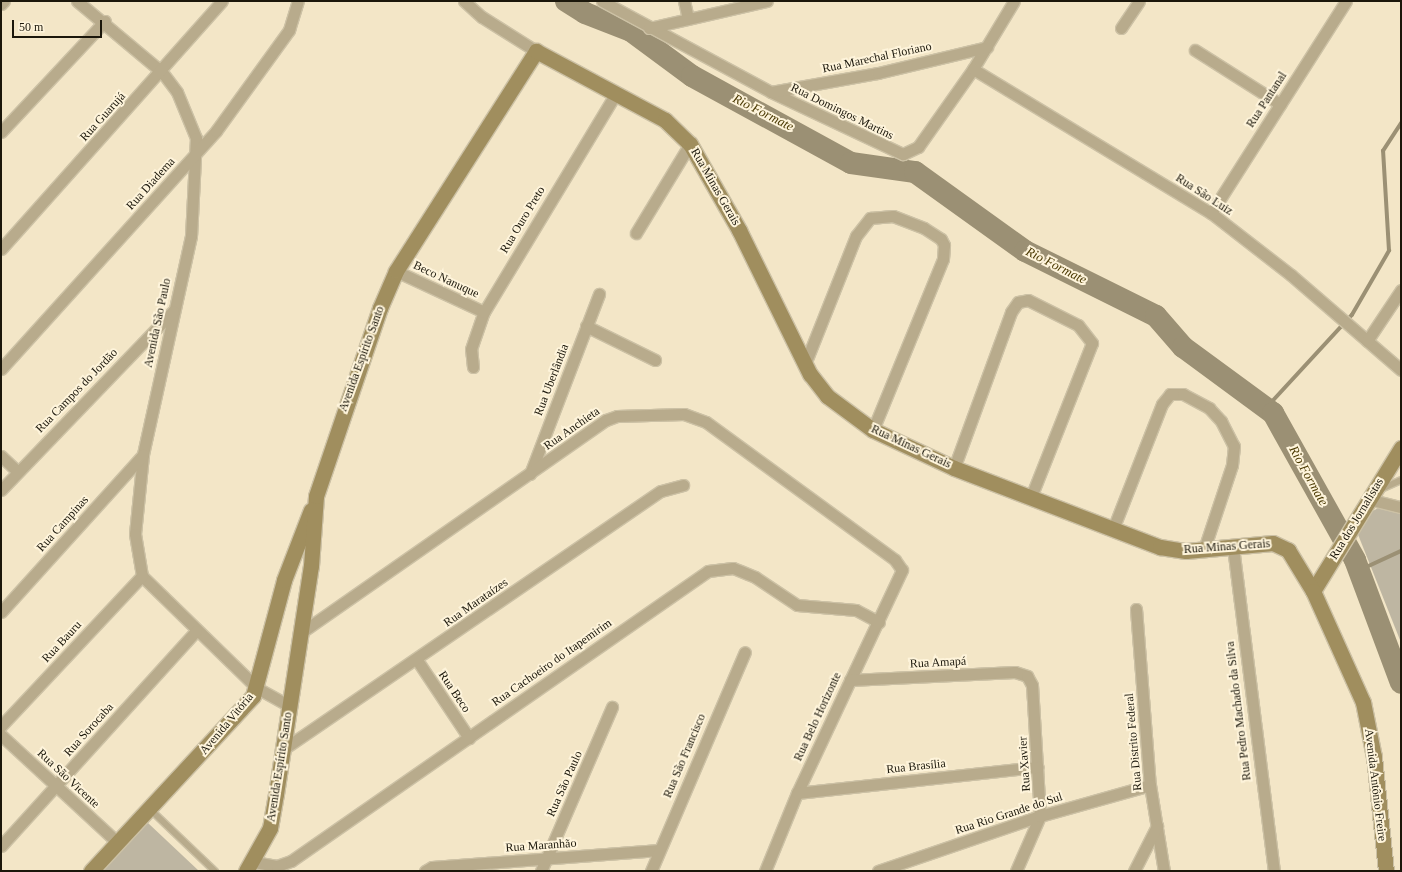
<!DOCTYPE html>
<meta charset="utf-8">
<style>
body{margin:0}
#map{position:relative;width:1402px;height:872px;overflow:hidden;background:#f3e6c7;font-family:"Times New Roman",serif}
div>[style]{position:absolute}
.green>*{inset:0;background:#beb6a2}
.stream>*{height:3.5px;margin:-1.75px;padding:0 1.75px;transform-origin:1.75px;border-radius:1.75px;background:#9b9074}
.river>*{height:22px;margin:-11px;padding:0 11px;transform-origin:11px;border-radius:11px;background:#9b9074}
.roads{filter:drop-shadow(1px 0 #ccc1a5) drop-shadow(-1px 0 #ccc1a5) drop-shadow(0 1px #ccc1a5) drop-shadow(0 -1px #ccc1a5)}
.lane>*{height:5.5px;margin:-2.75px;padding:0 2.75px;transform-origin:2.75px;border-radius:2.75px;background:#b8ab8c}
.street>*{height:11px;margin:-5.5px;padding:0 5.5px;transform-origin:5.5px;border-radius:5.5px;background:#b8ab8c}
.secondary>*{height:15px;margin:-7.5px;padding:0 7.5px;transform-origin:7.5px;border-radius:7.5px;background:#a08e5e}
span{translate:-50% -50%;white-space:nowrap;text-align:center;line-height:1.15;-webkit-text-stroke:4px #fef4db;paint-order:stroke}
.street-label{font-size:12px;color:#1b170b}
.water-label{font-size:13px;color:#493800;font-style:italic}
.frame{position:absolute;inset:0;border:2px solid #1b170b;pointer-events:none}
.scale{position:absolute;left:12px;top:20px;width:90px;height:18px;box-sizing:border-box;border:2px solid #1b170b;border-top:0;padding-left:5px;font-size:12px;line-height:14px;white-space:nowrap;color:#1b170b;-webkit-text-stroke:3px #fef4db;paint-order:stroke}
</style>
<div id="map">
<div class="green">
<i style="clip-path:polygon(1380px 507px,1401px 513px,1400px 640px,1355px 527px,1360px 518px)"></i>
<i style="clip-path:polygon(148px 823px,199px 871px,102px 871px)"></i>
</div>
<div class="stream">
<i style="left:1267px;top:407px;width:125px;rotate:-47.3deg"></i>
<i style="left:1352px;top:315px;width:74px;rotate:-60deg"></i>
<i style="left:1389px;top:251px;width:100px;rotate:-93.4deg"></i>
<i style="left:1383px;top:151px;width:33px;rotate:-57deg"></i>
<i style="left:1360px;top:570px;width:45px;rotate:-24.9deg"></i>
</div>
<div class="river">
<i style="left:566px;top:1px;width:22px;rotate:32deg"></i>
<i style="left:585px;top:13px;width:49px;rotate:21.4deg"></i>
<i style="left:631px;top:31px;width:76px;rotate:36.4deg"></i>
<i style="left:692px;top:76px;width:181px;rotate:28.7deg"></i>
<i style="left:851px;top:163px;width:65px;rotate:8deg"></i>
<i style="left:915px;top:172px;width:135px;rotate:35.7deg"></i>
<i style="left:1025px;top:251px;width:146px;rotate:26.4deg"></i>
<i style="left:1156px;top:316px;width:41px;rotate:48.9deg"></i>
<i style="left:1183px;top:347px;width:112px;rotate:36.3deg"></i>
<i style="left:1273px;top:413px;width:168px;rotate:60.8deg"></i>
<i style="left:1355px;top:560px;width:131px;rotate:69.5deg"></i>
</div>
<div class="roads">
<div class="lane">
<i style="left:1379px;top:490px;width:24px;rotate:-24deg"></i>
<i style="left:150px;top:809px;width:90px;rotate:43.6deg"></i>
</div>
<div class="street">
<i style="left:77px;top:1px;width:111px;rotate:39.9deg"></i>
<i style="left:162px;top:72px;width:25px;rotate:53deg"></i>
<i style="left:177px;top:92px;width:50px;rotate:67.6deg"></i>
<i style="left:196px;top:138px;width:98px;rotate:92.9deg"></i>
<i style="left:191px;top:236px;width:224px;rotate:102.4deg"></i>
<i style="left:143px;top:455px;width:79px;rotate:95.8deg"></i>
<i style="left:135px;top:534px;width:43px;rotate:80.5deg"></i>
<i style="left:142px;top:576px;width:161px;rotate:44.2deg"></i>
<i style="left:257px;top:688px;width:38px;rotate:29deg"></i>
<i style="left:464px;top:1px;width:24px;rotate:42deg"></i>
<i style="left:482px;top:17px;width:64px;rotate:32.2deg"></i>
<i style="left:602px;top:1px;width:192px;rotate:28.3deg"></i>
<i style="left:771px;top:92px;width:146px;rotate:25.2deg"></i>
<i style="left:903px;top:154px;width:17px;rotate:-25deg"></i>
<i style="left:918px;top:147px;width:95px;rotate:-54.8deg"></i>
<i style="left:973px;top:69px;width:79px;rotate:-58.9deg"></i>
<i style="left:684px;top:1px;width:18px;rotate:77deg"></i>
<i style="left:1px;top:4px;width:4px;rotate:-45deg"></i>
<i style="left:649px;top:28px;width:121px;rotate:-12.9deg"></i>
<i style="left:1121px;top:28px;width:32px;rotate:-56deg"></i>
<i style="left:1195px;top:50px;width:101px;rotate:32.4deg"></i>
<i style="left:973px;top:69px;width:278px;rotate:31.2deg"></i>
<i style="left:1211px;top:213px;width:101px;rotate:37.8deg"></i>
<i style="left:1291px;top:275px;width:145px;rotate:40.8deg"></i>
<i style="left:771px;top:92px;width:109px;rotate:-10.1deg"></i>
<i style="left:878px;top:73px;width:112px;rotate:-13.4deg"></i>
<i style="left:1px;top:132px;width:152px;rotate:-46.9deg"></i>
<i style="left:1211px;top:213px;width:251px;rotate:-57.5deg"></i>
<i style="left:636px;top:233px;width:104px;rotate:-58.8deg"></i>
<i style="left:1px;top:249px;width:332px;rotate:-48.3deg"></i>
<i style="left:396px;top:271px;width:97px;rotate:25deg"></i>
<i style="left:586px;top:326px;width:77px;rotate:26.2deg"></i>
<i style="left:1367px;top:341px;width:61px;rotate:-56.3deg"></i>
<i style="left:805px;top:364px;width:138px;rotate:-68.3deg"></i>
<i style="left:856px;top:236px;width:23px;rotate:-52deg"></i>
<i style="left:870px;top:218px;width:23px;rotate:-5deg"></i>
<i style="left:893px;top:216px;width:33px;rotate:21deg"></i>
<i style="left:924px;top:228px;width:20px;rotate:33deg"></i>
<i style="left:941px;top:239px;width:7px;rotate:63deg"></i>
<i style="left:944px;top:245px;width:14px;rotate:94deg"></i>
<i style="left:943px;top:259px;width:185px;rotate:112.3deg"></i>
<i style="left:473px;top:367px;width:18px;rotate:-96deg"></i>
<i style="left:471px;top:349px;width:39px;rotate:-71deg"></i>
<i style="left:484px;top:312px;width:256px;rotate:-58.9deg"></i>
<i style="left:1px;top:369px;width:321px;rotate:-47.9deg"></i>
<i style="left:216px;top:131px;width:125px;rotate:-54.1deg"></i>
<i style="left:289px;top:30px;width:30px;rotate:-73deg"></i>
<i style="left:1px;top:456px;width:23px;rotate:43deg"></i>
<i style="left:954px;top:468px;width:166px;rotate:-69.9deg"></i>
<i style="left:1011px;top:312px;width:12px;rotate:-55deg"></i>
<i style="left:1018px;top:302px;width:10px;rotate:-11deg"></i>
<i style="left:1028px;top:300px;width:56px;rotate:26.6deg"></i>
<i style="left:1078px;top:325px;width:23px;rotate:52deg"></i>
<i style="left:1092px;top:343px;width:166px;rotate:111.6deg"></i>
<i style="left:530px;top:474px;width:193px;rotate:-69deg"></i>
<i style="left:1px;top:490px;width:248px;rotate:-46.1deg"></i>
<i style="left:1368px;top:499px;width:34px;rotate:14deg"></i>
<i style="left:1113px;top:529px;width:134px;rotate:-68.6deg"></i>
<i style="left:1162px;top:404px;width:13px;rotate:-51deg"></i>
<i style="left:1170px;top:394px;width:13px"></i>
<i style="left:1183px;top:394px;width:30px;rotate:28deg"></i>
<i style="left:1209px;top:408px;width:18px;rotate:47deg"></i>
<i style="left:1221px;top:421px;width:28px;rotate:63deg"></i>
<i style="left:1234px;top:446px;width:19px;rotate:96deg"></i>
<i style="left:1232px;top:465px;width:89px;rotate:108.4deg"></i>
<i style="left:1233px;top:547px;width:327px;rotate:82.8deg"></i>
<i style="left:1136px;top:609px;width:177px;rotate:85.5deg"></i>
<i style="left:1150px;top:785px;width:87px;rotate:80.8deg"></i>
<i style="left:1px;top:612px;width:212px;rotate:-47.9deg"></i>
<i style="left:299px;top:634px;width:374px;rotate:-34.9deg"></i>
<i style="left:606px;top:420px;width:12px;rotate:-20deg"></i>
<i style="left:617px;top:416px;width:67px;rotate:-1.7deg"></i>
<i style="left:684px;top:414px;width:23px;rotate:20deg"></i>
<i style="left:706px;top:422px;width:234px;rotate:36.1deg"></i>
<i style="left:895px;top:560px;width:12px;rotate:55deg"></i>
<i style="left:902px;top:570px;width:246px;rotate:115.2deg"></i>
<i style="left:797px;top:793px;width:84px;rotate:112.3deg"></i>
<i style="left:417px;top:660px;width:94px;rotate:56.3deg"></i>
<i style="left:850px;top:680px;width:165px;rotate:-2.8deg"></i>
<i style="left:1015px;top:672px;width:13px;rotate:18deg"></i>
<i style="left:1027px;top:676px;width:10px;rotate:61deg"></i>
<i style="left:1032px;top:685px;width:131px;rotate:86.5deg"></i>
<i style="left:1040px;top:816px;width:60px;rotate:113.6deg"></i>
<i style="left:1px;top:726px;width:206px;rotate:-46.8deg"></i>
<i style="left:1px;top:735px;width:158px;rotate:42.7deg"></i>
<i style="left:285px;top:748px;width:455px;rotate:-34.4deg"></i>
<i style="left:661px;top:491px;width:23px;rotate:-15deg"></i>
<i style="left:797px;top:793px;width:242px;rotate:-6.2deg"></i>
<i style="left:1px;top:846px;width:290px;rotate:-47.8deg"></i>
<i style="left:254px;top:862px;width:23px;rotate:10deg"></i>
<i style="left:277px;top:866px;width:15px;rotate:-20deg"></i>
<i style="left:291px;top:861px;width:508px;rotate:-34.82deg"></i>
<i style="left:708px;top:571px;width:25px;rotate:-7deg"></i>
<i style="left:733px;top:568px;width:24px;rotate:22deg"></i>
<i style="left:755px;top:577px;width:50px;rotate:33.7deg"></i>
<i style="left:797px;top:605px;width:59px;rotate:4.8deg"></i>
<i style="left:856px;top:610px;width:26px;rotate:28deg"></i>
<i style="left:425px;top:871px;width:8px;rotate:-30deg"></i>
<i style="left:432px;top:867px;width:228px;rotate:-4.3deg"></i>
<i style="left:541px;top:871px;width:179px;rotate:-66.6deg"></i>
<i style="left:651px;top:871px;width:238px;rotate:-66.8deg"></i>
<i style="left:878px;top:871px;width:171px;rotate:-18.8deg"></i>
<i style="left:1040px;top:816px;width:114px;rotate:-15.7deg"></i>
<i style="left:1134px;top:871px;width:51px;rotate:-62.9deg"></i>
</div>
<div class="secondary">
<i style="left:1313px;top:591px;width:168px;rotate:-58.4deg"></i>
<i style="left:91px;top:871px;width:238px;rotate:-47.2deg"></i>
<i style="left:253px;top:696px;width:120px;rotate:-75deg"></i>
<i style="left:284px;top:580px;width:75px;rotate:-68.9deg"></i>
<i style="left:246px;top:871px;width:49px;rotate:-60.8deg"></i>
<i style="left:270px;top:828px;width:35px;rotate:-80deg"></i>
<i style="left:276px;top:794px;width:231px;rotate:-81.3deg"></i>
<i style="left:311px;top:566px;width:70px;rotate:-85.9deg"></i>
<i style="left:316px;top:496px;width:199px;rotate:-71.2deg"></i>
<i style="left:380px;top:308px;width:40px;rotate:-66.6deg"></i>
<i style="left:396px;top:271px;width:261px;rotate:-57.5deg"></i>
<i style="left:536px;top:51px;width:146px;rotate:28.1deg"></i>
<i style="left:665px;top:120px;width:35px;rotate:44deg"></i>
<i style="left:690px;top:144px;width:99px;rotate:60.3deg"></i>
<i style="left:739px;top:230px;width:161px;rotate:63.8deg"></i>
<i style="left:810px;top:374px;width:28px;rotate:52deg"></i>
<i style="left:827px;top:396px;width:57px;rotate:36.5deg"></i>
<i style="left:873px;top:430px;width:89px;rotate:25.1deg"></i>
<i style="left:954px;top:468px;width:221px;rotate:21deg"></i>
<i style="left:1160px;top:547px;width:26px;rotate:9deg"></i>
<i style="left:1186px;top:551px;width:87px;rotate:-5.3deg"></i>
<i style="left:1273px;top:543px;width:17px;rotate:25deg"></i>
<i style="left:1288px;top:550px;width:48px;rotate:58.6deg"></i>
<i style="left:1313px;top:591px;width:122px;rotate:65.8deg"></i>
<i style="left:1363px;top:702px;width:56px;rotate:78.7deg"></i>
<i style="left:1374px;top:757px;width:115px;rotate:84deg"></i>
</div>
</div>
<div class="street-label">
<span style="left:877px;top:58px;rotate:-12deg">Rua Marechal Floriano</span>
<span style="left:1267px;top:100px;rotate:-57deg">Rua Pantanal</span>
<span style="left:842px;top:112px;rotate:26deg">Rua Domingos Martins</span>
<span style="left:103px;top:117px;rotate:-48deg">Rua Guarujá</span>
<span style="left:151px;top:184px;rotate:-48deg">Rua Diadema</span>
<span style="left:715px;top:187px;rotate:60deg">Rua Minas Gerais</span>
<span style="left:1204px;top:195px;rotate:33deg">Rua São Luiz</span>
<span style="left:523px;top:220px;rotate:-59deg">Rua Ouro Preto</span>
<span style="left:446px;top:280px;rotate:25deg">Beco Nanuque</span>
<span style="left:158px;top:323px;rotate:-78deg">Avenida São Paulo</span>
<span style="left:362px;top:359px;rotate:-70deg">Avenida Espírito Santo</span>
<span style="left:552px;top:380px;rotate:-69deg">Rua Uberlândia</span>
<span style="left:77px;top:391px;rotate:-46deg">Rua Campos do Jordão</span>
<span style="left:572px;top:429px;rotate:-35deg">Rua Anchieta</span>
<span style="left:911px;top:447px;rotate:25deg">Rua Minas Gerais</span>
<span style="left:1357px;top:519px;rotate:-59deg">Rua dos Jornalistas</span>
<span style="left:63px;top:524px;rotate:-48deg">Rua Campinas</span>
<span style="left:1227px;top:547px;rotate:-4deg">Rua Minas Gerais</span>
<span style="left:476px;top:603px;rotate:-35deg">Rua Marataízes</span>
<span style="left:62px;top:642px;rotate:-47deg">Rua Bauru</span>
<span style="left:552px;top:663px;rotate:-35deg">Rua Cachoeiro do Itapemirim</span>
<span style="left:938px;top:663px;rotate:-3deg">Rua Amapá</span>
<span style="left:454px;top:692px;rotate:56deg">Rua Beco</span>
<span style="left:1239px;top:711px;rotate:-97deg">Rua Pedro Machado da Silva</span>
<span style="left:818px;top:717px;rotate:-65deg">Rua Belo Horizonte</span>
<span style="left:227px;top:724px;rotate:-50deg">Avenida Vitória</span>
<span style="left:89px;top:730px;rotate:-48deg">Rua Sorocaba</span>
<span style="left:1134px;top:742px;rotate:-95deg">Rua Distrito Federal</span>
<span style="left:685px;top:756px;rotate:-67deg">Rua São Francisco</span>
<span style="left:1025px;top:764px;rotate:-94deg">Rua Xavier</span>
<span style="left:280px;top:767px;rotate:-81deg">Avenida Espírito Santo</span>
<span style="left:916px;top:767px;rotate:-6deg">Rua Brasília</span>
<span style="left:68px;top:779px;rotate:43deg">Rua São Vicente</span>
<span style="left:565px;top:784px;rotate:-66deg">Rua São Paulo</span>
<span style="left:1375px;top:785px;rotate:83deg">Avenida Antônio Freire</span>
<span style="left:1009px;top:814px;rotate:-18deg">Rua Rio Grande do Sul</span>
<span style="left:541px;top:846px;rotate:-4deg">Rua Maranhão</span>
</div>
<div class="water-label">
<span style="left:763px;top:113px;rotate:27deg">Rio Formate</span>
<span style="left:1056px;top:266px;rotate:27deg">Rio Formate</span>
<span style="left:1308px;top:476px;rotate:61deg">Rio Formate</span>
</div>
<div class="frame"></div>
<div class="scale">50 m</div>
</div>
